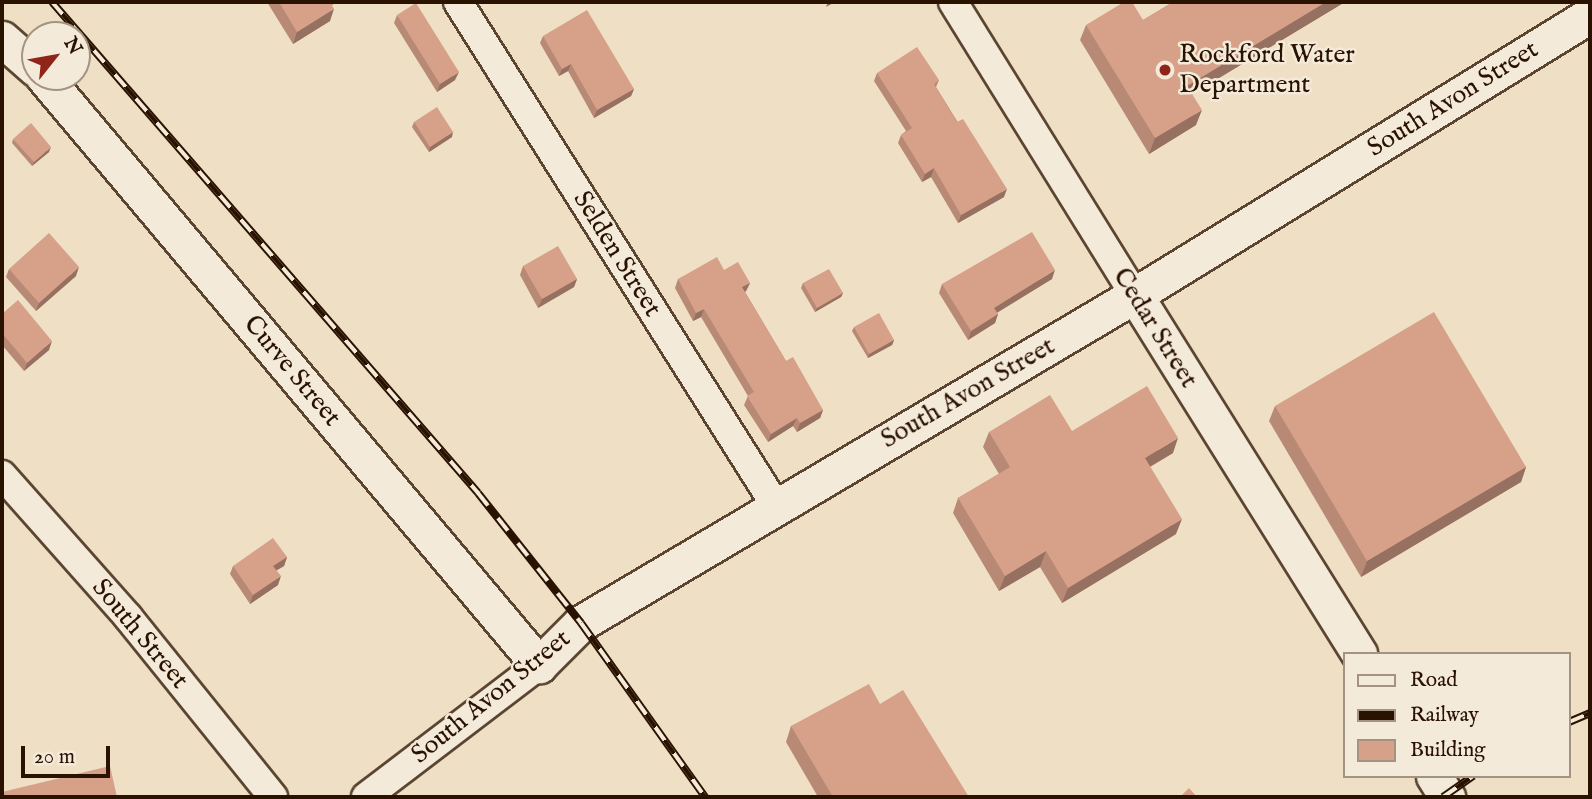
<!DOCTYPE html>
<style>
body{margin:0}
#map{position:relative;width:1592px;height:799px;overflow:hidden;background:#eedfc5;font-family:"IM FELL English",serif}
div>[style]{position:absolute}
.roads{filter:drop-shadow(2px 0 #5b4531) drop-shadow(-2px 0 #5b4531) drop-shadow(0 2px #5b4531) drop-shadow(0 -2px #5b4531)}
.minor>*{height:28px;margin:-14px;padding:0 14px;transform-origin:14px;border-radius:14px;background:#f4ead9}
.tertiary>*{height:35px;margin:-17.5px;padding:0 17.5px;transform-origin:17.5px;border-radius:17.5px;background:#f4ead9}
.rail>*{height:8px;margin-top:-4px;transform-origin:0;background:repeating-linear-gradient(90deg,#f4ead9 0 16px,#2a1200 0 32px);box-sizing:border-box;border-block:2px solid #2a1200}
.wall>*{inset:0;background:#b88a76}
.shaded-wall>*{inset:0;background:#967060}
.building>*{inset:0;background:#d6a089}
.dots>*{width:19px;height:19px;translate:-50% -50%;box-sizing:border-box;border:4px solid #f4ead9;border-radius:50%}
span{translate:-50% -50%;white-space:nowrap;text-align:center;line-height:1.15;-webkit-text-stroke:5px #f4ead9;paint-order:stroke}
.poi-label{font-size:26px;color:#2a1200}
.left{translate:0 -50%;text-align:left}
.street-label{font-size:26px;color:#2a1200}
.frame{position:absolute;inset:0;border:4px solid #2a1200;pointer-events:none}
.legend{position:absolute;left:1343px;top:652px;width:228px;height:126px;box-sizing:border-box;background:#f4ead9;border:2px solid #a39482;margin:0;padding:9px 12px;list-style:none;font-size:21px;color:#2a1200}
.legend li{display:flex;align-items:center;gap:14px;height:35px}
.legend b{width:35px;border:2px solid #a39482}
.north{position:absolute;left:21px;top:21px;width:70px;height:70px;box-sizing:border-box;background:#f4ead9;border:2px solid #a39482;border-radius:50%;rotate:59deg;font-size:19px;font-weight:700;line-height:28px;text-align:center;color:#2a1200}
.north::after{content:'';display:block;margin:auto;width:24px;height:32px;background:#8f2418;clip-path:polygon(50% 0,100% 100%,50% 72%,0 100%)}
.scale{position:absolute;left:21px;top:746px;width:89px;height:32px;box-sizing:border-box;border:4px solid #2a1200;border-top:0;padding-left:9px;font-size:21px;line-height:24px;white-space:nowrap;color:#2a1200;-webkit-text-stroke:5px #f4ead9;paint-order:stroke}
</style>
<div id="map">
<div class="roads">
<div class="minor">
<i style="left:458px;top:2px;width:596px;rotate:57.75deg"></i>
<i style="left:953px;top:2px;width:345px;rotate:58.2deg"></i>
<i style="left:2px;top:475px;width:190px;rotate:48.4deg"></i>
<i style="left:128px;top:617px;width:231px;rotate:51.1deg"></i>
<i style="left:366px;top:797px;width:218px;rotate:-37.3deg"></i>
</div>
<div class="tertiary">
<i style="left:2px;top:39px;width:44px;rotate:41.3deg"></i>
<i style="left:44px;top:77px;width:769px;rotate:49.91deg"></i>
<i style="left:539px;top:665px;width:59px;rotate:-45deg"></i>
<i style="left:581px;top:623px;width:644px;rotate:-30.63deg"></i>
<i style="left:1135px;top:295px;width:534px;rotate:-31.61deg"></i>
<i style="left:1135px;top:295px;width:423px;rotate:58deg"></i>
<i style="left:1434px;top:776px;width:25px;rotate:58deg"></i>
</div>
</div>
<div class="rail">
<i style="left:52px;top:2px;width:650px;rotate:49.05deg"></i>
<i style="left:478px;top:493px;width:166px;rotate:51.6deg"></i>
<i style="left:581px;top:623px;width:214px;rotate:54.5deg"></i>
<i style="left:1569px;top:722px;width:23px;rotate:-23deg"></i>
<i style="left:1443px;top:797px;width:37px;rotate:-35deg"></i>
</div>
<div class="wall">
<i style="clip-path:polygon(267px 2px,337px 2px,332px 5px,330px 21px,293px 44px)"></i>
<i style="clip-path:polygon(1173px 2px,1345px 2px,1192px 94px,1196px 125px,1149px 154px,1080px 40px,1086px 25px,1143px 20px)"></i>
<i style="clip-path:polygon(397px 15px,455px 80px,437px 92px,394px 23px)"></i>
<i style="clip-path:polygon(543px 36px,634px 89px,631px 96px,594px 118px,568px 71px,559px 76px,540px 43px)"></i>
<i style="clip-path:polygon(877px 73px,939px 80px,936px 87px,1004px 197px,958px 223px,931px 177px,922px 182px,898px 143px,901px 135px,906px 131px,874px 81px)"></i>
<i style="clip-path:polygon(414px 122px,452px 137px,429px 152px,412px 127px)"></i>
<i style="clip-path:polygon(13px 139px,49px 152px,32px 166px,12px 143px)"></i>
<i style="clip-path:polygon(523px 266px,577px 279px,574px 287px,538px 308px,520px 275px)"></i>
<i style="clip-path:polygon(9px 269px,76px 276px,36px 311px,6px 277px)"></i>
<i style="clip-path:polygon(724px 270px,750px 283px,746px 291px,745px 292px,786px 361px,823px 410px,820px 418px,797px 432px,793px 426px,768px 442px,744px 405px,748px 396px,701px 317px,693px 321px,675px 288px,678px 279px)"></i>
<i style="clip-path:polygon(1052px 279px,997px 313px,998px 314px,995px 323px,968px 340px,939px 293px,942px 284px)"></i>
<i style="clip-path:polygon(803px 283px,843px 293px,841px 297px,815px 312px,801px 288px)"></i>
<i style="clip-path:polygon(2px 314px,49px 350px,24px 371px,2px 345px)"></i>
<i style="clip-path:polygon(854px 327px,894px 340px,892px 345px,868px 358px,852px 331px)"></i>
<i style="clip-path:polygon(1275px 406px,1526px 467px,1521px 482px,1361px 577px,1269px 421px)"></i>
<i style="clip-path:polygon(1072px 431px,1173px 453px,1150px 467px,1176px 534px,1062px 603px,1040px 567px,999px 591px,953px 513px,958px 498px,999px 474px,983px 447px,989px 432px)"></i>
<i style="clip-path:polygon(287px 557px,284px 566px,277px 570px,278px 585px,250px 604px,230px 574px,233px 566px)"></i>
<i style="clip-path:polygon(880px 704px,969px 797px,818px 797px,786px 742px,791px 726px)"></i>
</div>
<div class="shaded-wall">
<i style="clip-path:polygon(828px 2px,835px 2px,826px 7px)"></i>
<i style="clip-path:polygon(1326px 2px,1345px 2px,1181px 101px,1187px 86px)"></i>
<i style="clip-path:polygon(334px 9px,330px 21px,293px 44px,297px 32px)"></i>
<i style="clip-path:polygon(571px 64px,568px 71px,559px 76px,562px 69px)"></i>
<i style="clip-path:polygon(459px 72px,455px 80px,437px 92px,440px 84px)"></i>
<i style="clip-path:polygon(634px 89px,631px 96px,594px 118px,597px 110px)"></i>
<i style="clip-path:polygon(1202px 110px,1196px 125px,1149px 154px,1155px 138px)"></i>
<i style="clip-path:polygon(453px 132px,452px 137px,429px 152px,430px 147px)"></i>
<i style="clip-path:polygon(51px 147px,49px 152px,32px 166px,34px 162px)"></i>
<i style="clip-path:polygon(934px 168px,931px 177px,922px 182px,925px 174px)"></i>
<i style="clip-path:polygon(1007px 189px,1004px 197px,958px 223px,961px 215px)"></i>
<i style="clip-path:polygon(79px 267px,76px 276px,36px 311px,39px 303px)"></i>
<i style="clip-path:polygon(1055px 270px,1052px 279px,991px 316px,994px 308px)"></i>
<i style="clip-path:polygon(577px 279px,574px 287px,538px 308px,542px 299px)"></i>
<i style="clip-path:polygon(750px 283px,746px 291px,739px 296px,742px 287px)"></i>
<i style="clip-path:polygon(843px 293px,841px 297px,815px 312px,817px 308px)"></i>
<i style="clip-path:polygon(704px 309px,701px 317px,693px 321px,696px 313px)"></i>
<i style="clip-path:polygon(998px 314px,995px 323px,968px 340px,971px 331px)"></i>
<i style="clip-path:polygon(894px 340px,892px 345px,868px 358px,869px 354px)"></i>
<i style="clip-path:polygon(52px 341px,49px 350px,24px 371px,27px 363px)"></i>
<i style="clip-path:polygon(823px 410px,820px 418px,797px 432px,800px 423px)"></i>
<i style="clip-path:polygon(797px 418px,793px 426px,768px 442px,771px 434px)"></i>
<i style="clip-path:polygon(1178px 438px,1173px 453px,1139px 473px,1145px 458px)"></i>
<i style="clip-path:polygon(1526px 467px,1521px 482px,1361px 577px,1367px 561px)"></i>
<i style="clip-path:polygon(1182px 519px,1176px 534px,1062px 603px,1068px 588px)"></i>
<i style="clip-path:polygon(1046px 551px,1040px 567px,999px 591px,1005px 576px)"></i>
<i style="clip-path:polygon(287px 557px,284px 566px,270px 574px,273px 566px)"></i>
<i style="clip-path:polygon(281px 576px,278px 585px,250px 604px,253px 595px)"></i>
</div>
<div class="building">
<i style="clip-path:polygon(279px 2px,330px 2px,334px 9px,297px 32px)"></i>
<i style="clip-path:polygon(1124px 2px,1132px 2px,1143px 20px,1173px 2px,1326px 2px,1187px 86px,1202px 110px,1155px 138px,1086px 25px)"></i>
<i style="clip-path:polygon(416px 3px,459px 72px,440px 84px,397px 15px)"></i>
<i style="clip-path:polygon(587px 10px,634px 89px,597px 110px,571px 64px,562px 69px,543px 36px)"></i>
<i style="clip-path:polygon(917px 47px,939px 80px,934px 84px,957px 122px,963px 119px,1007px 189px,961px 215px,934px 168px,925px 174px,901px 135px,912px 128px,877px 73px)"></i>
<i style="clip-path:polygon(437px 107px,453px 132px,430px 147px,414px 122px)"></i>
<i style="clip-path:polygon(31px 123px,51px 147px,34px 162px,13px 139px)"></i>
<i style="clip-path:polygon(1032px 232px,1055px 270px,994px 308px,998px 314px,971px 331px,942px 284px)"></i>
<i style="clip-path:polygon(49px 233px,79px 267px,39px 303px,9px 269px)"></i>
<i style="clip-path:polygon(558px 246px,577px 279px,542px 299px,523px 266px)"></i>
<i style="clip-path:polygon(717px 257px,724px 270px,738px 262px,750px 283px,742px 287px,786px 361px,793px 357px,823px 410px,800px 423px,797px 418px,771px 434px,747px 396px,754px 392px,704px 309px,696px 313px,678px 279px)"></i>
<i style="clip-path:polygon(829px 269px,843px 293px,817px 308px,803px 283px)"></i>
<i style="clip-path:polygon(18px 300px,52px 341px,27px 363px,2px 333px,2px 314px)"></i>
<i style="clip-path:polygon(1434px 312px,1526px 467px,1367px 561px,1275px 406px)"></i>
<i style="clip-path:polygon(879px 313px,894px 340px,869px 354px,854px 327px)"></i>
<i style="clip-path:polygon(1147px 386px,1178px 438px,1145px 458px,1182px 519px,1068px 588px,1046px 551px,1005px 576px,958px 498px,1010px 467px,989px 432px,1050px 395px,1072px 431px)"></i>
<i style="clip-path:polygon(273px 538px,287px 557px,273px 566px,281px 576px,253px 595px,233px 566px)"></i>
<i style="clip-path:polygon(869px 684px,880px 704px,903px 690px,969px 797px,833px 797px,791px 726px)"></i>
<i style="clip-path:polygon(110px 766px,117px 797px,2px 797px,2px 792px)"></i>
<i style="clip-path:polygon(1189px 788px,1197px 797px,1180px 797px)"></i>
</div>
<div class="dots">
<i style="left:1165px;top:70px;background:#8f2418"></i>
</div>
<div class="poi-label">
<span class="left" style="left:1179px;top:70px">Rockford Water<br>Department</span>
</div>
<div class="street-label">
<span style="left:1453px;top:99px;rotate:-32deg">South Avon Street</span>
<span style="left:617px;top:254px;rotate:58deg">Selden Street</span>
<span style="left:1155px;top:328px;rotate:58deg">Cedar Street</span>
<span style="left:292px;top:371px;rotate:50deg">Curve Street</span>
<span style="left:968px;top:393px;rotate:-30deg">South Avon Street</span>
<span style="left:140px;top:634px;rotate:50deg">South Street</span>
<span style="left:491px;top:697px;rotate:-39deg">South Avon Street</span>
</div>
<div class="frame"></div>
<ul class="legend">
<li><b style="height:9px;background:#f4ead9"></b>Road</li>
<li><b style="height:9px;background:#2a1200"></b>Railway</li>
<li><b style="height:19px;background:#d6a089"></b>Building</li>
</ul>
<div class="north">N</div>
<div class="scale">20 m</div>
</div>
